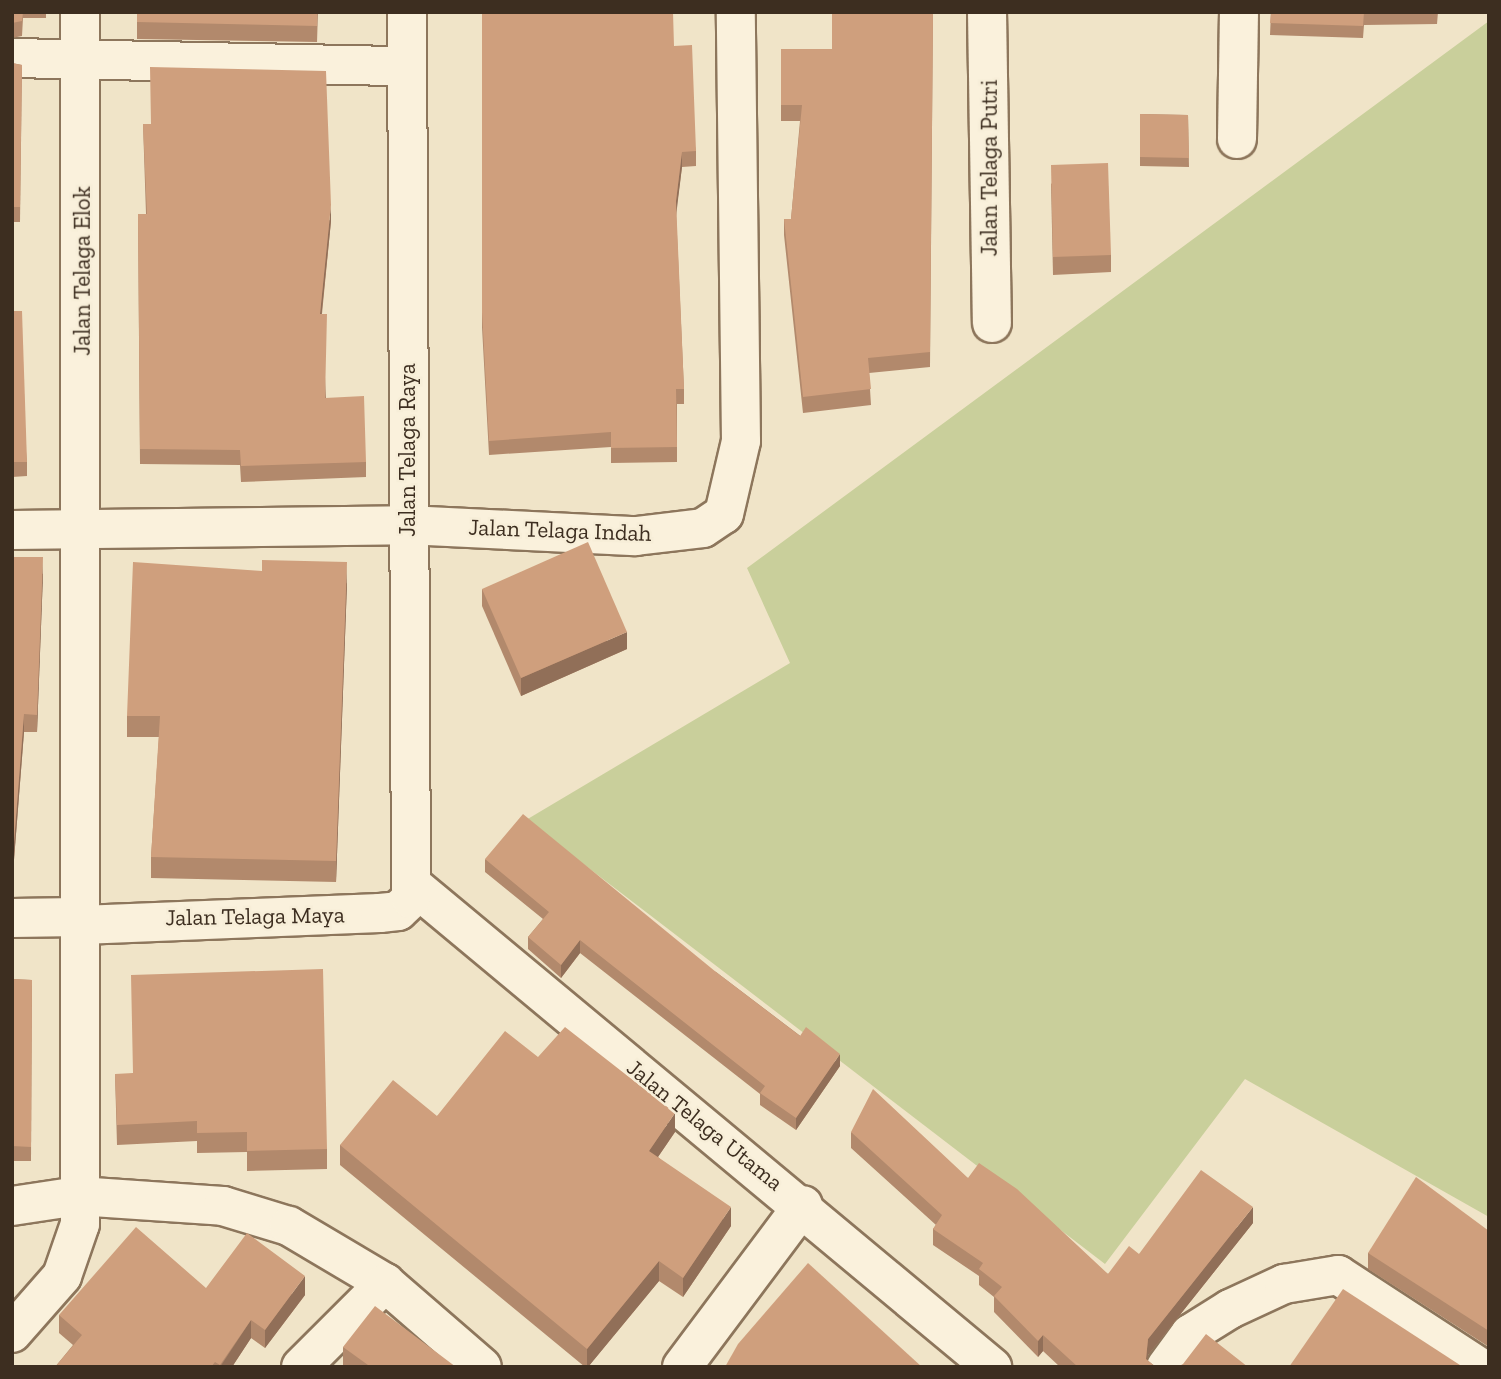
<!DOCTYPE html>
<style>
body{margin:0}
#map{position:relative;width:1501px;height:1379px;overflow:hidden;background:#f0e4c8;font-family:"Zilla Slab",serif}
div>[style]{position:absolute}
.green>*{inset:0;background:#c9cf9b}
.roads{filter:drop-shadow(2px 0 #8d765c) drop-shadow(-2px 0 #8d765c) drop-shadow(0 2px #8d765c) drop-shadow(0 -2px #8d765c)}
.street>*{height:38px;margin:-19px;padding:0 19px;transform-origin:19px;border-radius:19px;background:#faf1dc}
.wall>*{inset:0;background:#b2896c}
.shaded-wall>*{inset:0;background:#916f58}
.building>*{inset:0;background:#cf9f7d}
span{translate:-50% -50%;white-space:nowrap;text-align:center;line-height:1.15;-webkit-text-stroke:5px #f7eed8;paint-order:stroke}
.street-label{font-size:23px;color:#3d2e20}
.frame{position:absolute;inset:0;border:14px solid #3d2e20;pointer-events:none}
</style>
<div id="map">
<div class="green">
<i style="clip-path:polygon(1489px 21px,1489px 1217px,1245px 1079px,1105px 1264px,526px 820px,790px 663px,747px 568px)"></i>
</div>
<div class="roads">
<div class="street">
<i style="left:987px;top:12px;width:311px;rotate:89.1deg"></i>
<i style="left:12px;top:58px;width:394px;rotate:1.2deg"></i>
<i style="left:1237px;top:139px;width:127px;rotate:-89.1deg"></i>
<i style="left:12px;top:530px;width:395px;rotate:-0.7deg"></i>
<i style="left:407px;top:525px;width:229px;rotate:2.8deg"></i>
<i style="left:636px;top:536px;width:67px;rotate:-6.8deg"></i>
<i style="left:703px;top:528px;width:25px;rotate:-34deg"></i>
<i style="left:724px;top:514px;width:75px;rotate:-76.9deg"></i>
<i style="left:741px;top:441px;width:429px;rotate:-90.7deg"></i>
<i style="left:415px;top:887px;width:751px;rotate:39.76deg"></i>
<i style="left:12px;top:918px;width:67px;rotate:-0.9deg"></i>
<i style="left:81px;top:925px;width:299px;rotate:-2.3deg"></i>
<i style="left:380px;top:913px;width:18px;rotate:-6deg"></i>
<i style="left:398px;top:911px;width:18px;rotate:-43deg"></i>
<i style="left:411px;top:899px;width:887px;rotate:-90.26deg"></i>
<i style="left:12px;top:1206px;width:67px;rotate:-8.6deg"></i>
<i style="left:78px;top:1196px;width:145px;rotate:3.9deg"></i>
<i style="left:223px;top:1206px;width:69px;rotate:16.9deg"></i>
<i style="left:289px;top:1226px;width:112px;rotate:30.7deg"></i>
<i style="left:385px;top:1283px;width:128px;rotate:40.9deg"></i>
<i style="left:12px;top:1333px;width:76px;rotate:-48.7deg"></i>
<i style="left:62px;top:1276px;width:55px;rotate:-70.9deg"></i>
<i style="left:80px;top:1224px;width:1212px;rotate:-90deg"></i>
<i style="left:301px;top:1367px;width:119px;rotate:-45deg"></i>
<i style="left:682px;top:1367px;width:202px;rotate:-53.2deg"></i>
<i style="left:1166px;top:1367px;width:41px;rotate:-54deg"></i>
<i style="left:1190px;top:1334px;width:47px;rotate:-32deg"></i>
<i style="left:1230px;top:1309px;width:60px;rotate:-24.8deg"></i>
<i style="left:1284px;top:1284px;width:55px;rotate:-9.5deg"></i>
<i style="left:1338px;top:1275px;width:168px;rotate:33.1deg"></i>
</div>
</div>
<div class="wall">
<i style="clip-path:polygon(12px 12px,46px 12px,46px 18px,23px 18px,22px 36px,12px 38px)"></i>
<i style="clip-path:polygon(137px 12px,318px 12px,317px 42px,137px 39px)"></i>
<i style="clip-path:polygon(482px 12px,674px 46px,696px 151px,696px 166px,682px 167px,676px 212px,684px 389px,684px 404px,677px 404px,677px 462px,611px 463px,611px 447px,489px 455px,482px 327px)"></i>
<i style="clip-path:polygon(933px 12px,930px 367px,869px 373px,871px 405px,803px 413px,784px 235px,784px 219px,791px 219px,800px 121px,781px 121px,781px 49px,832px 49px)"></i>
<i style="clip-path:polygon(1271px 12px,1438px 12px,1437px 24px,1364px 25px,1363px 38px,1270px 35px)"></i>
<i style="clip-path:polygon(12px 63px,22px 65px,20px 222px,12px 222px)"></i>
<i style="clip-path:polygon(1140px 114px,1188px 115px,1189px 167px,1140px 166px)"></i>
<i style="clip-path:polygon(143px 124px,331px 221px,322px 314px,326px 398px,366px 462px,366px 477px,241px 482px,240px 465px,140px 464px,138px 214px,146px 214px)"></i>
<i style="clip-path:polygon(1051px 183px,1111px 255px,1111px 272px,1053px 275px)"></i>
<i style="clip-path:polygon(12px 311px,27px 462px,27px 476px,12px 477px)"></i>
<i style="clip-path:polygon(12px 557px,43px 574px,37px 732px,24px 732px,12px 885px)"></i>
<i style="clip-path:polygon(347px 583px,336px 882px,151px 878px,151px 857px,159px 737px,127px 737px,127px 716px)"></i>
<i style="clip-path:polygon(482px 589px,627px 649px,521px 696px,482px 606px)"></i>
<i style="clip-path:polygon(485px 859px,716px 972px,840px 1066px,796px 1130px,760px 1105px,760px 1094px,580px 953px,561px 978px,528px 949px,528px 937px,543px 919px,485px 872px)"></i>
<i style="clip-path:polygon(12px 979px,32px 980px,31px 1161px,12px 1161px)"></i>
<i style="clip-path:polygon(538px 1057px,675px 1132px,658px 1157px,731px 1226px,683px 1297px,659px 1281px,588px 1367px,585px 1367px,340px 1165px,340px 1145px,437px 1116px)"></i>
<i style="clip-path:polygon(115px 1074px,327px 1149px,327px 1169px,247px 1171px,247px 1152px,197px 1153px,197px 1141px,117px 1145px)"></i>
<i style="clip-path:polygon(851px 1132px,968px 1178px,1108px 1274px,1139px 1254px,1253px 1223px,1148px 1355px,1147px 1360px,1156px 1367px,1060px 1367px,1043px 1351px,1038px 1357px,994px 1312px,994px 1297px,979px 1285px,979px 1276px,933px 1245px,933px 1229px,936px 1225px,851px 1148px)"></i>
<i style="clip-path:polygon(1489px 1231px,1489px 1347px,1368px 1269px,1368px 1253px)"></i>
<i style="clip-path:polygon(206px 1288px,305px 1295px,265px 1348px,251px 1338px,232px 1367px,55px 1367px,73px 1345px,59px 1333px,59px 1315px)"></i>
<i style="clip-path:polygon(343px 1347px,456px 1367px,343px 1367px)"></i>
</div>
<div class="shaded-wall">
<i style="clip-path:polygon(682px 152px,682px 167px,676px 216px,676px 201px)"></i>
<i style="clip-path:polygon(331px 205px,331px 221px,320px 329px,320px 314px)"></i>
<i style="clip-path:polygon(43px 557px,43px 574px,37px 732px,37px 715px)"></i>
<i style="clip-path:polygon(347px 562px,347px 583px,336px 882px,336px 861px)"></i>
<i style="clip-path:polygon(627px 632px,627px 649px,521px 696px,521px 678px)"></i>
<i style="clip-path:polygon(24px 714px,24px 732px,12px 885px,12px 868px)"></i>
<i style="clip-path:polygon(580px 940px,580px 953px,561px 978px,561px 965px)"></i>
<i style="clip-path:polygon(840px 1054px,840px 1066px,796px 1130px,796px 1118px)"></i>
<i style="clip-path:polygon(675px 1113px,675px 1132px,649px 1170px,649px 1151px)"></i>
<i style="clip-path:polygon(731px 1207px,731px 1226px,683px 1297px,683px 1278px)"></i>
<i style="clip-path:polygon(1253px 1207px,1253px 1223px,1148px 1355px,1147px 1367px,1146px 1359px,1148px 1339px)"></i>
<i style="clip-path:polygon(659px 1261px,659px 1281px,588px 1367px,587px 1367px,587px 1349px)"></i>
<i style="clip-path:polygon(305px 1276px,305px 1295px,265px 1348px,265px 1330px)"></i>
<i style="clip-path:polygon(251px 1320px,251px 1338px,232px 1367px,220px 1367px)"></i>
<i style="clip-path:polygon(1043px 1335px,1043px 1351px,1038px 1357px,1038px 1341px)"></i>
</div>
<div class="building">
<i style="clip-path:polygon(12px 12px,23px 12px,22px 21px,12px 23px)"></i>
<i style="clip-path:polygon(137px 12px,317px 12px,317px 26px,137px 22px)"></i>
<i style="clip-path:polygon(482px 12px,673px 12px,674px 46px,692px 45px,696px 151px,682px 152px,676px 201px,684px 389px,676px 389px,677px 447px,611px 448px,611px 432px,489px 441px,482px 312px)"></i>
<i style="clip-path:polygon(832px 12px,933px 12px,930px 352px,868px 358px,871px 389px,803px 397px,784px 219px,791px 219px,802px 105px,781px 105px,781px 49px,832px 49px)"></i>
<i style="clip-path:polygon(1271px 12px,1398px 12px,1364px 12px,1363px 26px,1270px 23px)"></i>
<i style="clip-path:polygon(12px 63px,22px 65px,20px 207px,12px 207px)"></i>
<i style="clip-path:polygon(150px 67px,326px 71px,331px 205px,320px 314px,327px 314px,325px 398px,364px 396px,366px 462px,241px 466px,240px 450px,140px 449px,138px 214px,147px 214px,143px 124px,151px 124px)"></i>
<i style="clip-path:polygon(1140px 114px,1188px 115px,1189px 158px,1140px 157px)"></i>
<i style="clip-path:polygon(1108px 163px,1111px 255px,1053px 257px,1051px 165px)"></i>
<i style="clip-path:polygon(12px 311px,22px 311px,27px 462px,12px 462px)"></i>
<i style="clip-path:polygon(588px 542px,627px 632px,521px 678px,482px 589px)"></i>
<i style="clip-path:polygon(12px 557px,43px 557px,37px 715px,24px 714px,12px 868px)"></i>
<i style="clip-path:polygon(262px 560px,347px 562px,336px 861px,151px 857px,160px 716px,127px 716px,133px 562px,262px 571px)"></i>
<i style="clip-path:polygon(523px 814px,716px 972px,800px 1036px,806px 1027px,840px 1054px,796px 1118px,760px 1093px,765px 1086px,580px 940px,561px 965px,528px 937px,549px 912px,485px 859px)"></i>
<i style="clip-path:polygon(323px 969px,327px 1149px,247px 1151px,247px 1132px,197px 1133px,197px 1121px,117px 1125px,115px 1074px,133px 1073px,131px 975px)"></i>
<i style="clip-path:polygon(12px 979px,32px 980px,31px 1147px,12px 1146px)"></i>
<i style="clip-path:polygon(565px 1027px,675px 1113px,649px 1151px,731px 1207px,683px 1278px,659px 1261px,587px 1349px,340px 1145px,393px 1080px,437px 1116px,505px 1031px,538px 1057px)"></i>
<i style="clip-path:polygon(873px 1089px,968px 1178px,979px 1163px,1017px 1189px,1108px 1274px,1129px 1246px,1139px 1254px,1201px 1170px,1253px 1207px,1148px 1339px,1146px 1359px,1156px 1367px,1078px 1367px,1043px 1335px,1038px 1341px,994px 1296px,1002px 1287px,979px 1269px,983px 1263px,933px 1229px,942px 1215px,851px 1132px)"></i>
<i style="clip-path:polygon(1416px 1177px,1489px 1231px,1489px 1331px,1368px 1253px)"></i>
<i style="clip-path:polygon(136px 1227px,206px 1288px,247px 1233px,305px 1276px,265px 1330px,251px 1320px,220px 1365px,215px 1362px,211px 1367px,55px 1367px,82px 1335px,59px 1315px)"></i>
<i style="clip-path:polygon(808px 1263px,922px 1367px,725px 1367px,738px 1344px)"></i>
<i style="clip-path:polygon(1343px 1289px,1463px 1367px,1289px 1367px)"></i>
<i style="clip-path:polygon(375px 1306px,456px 1367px,367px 1367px,368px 1365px,343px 1347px)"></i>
<i style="clip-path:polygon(1206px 1334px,1248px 1367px,1177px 1367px,1183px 1364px)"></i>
</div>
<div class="street-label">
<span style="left:989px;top:168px;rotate:-90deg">Jalan Telaga Putri</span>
<span style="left:82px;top:271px;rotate:-90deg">Jalan Telaga Elok</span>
<span style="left:407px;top:450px;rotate:-90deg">Jalan Telaga Raya</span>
<span style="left:560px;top:530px;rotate:2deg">Jalan Telaga Indah</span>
<span style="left:255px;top:916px;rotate:-1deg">Jalan Telaga Maya</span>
<span style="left:705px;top:1125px;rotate:39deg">Jalan Telaga Utama</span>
</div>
<div class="frame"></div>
</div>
